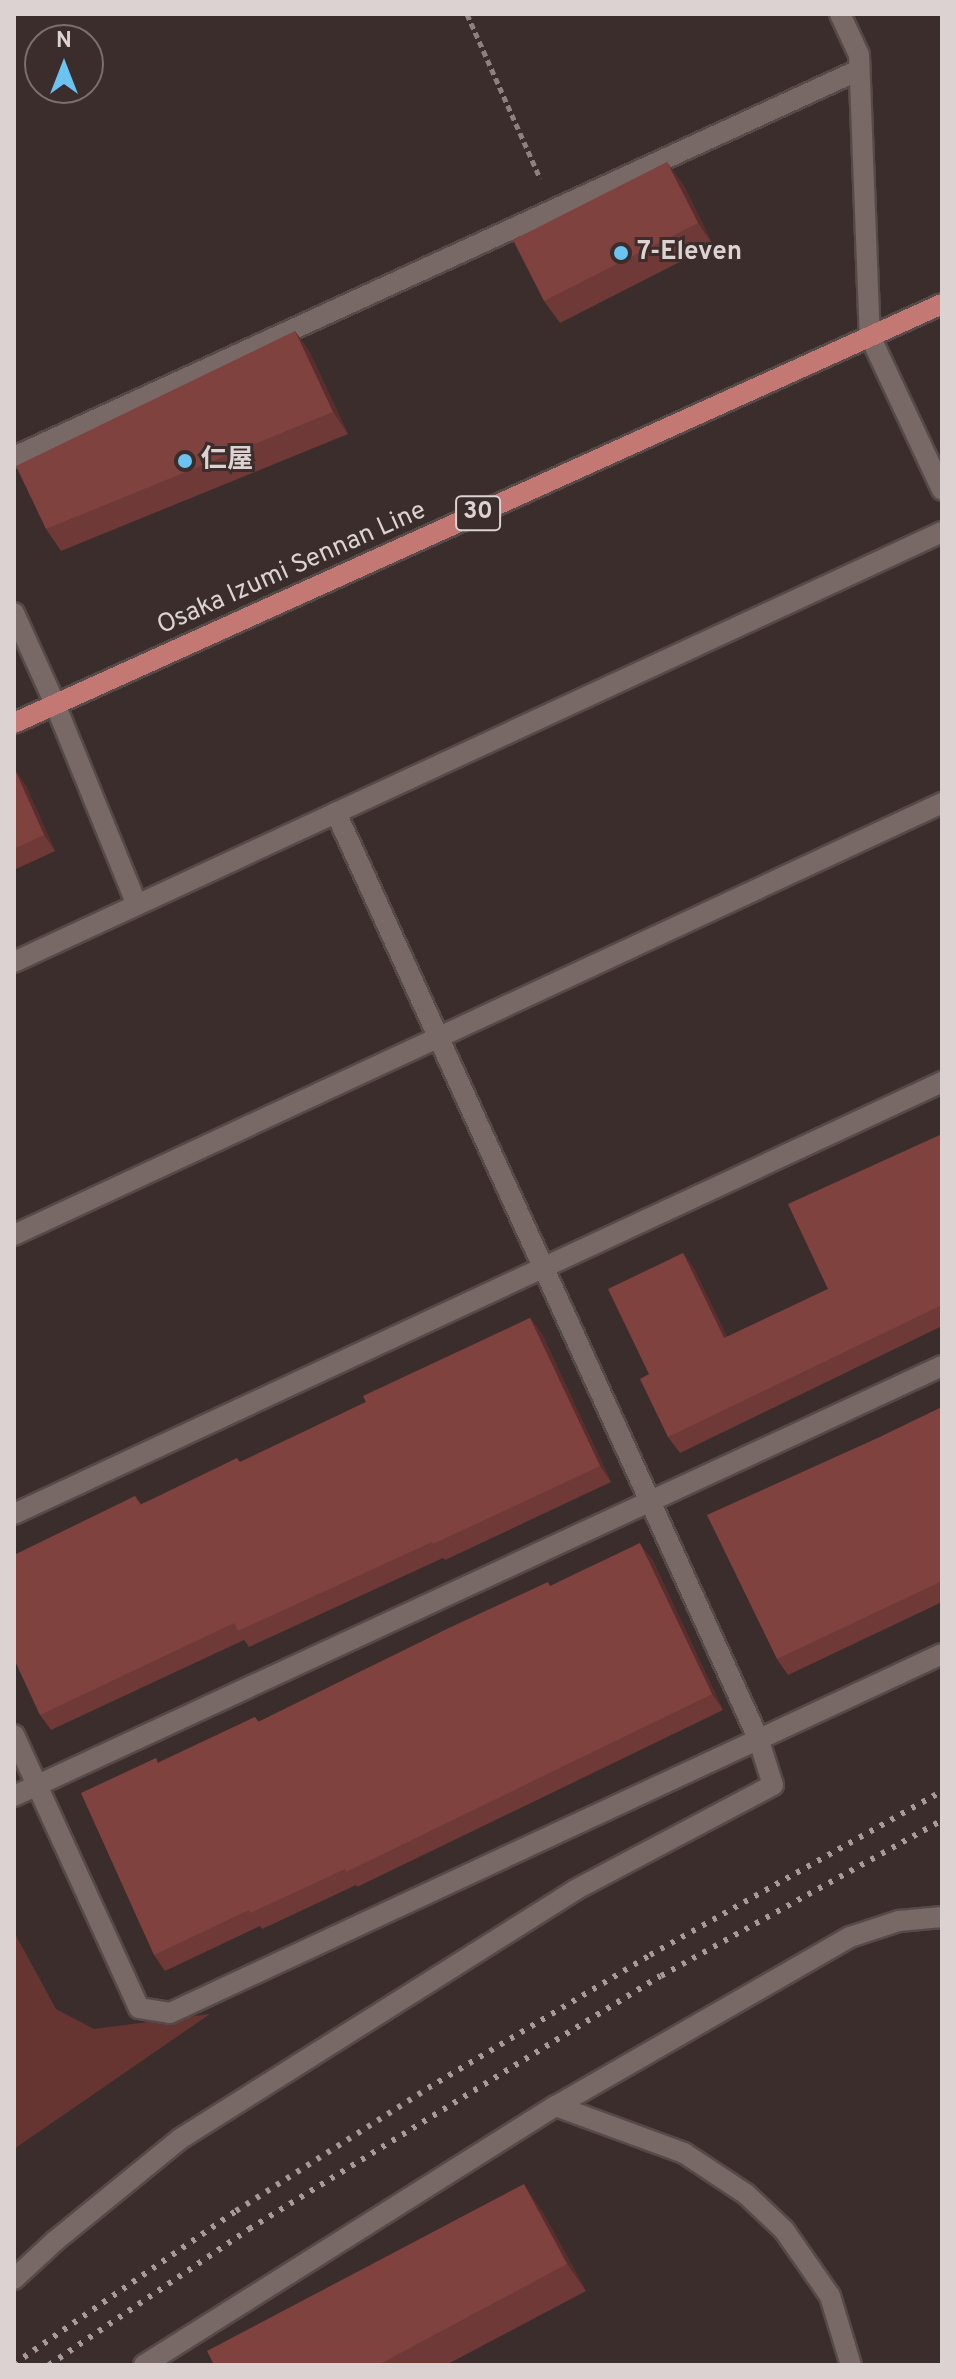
<!DOCTYPE html>
<meta charset="utf-8">
<style>
body{margin:0}
#map{position:relative;width:956px;height:2379px;overflow:hidden;background:#3b2d2c;font-family:Overpass,"Noto Sans JP",sans-serif}
div>[style]{position:absolute}
.green>*{inset:0;background:#663532}
.path>*{height:5px;margin-top:-2.5px;transform-origin:0;background:repeating-linear-gradient(90deg,#8c8180 0 6px,transparent 0 10px)}
.roads{filter:drop-shadow(2px 0 #564a49) drop-shadow(-2px 0 #564a49) drop-shadow(0 2px #564a49) drop-shadow(0 -2px #564a49)}
.minor>*{height:20px;margin:-10px;padding:0 10px;transform-origin:10px;border-radius:10px;background:#786866}
.tertiary>*{height:20px;margin:-10px;padding:0 10px;transform-origin:10px;border-radius:10px;background:#786866}
.primary>*{height:20px;margin:-10px;padding:0 10px;transform-origin:10px;border-radius:10px;background:#c47874}
.rail>*{height:6px;margin-top:-3px;transform-origin:0;background:repeating-linear-gradient(90deg,#a69b9a 0 4px,transparent 0 12px)}
.wall>*{inset:0;background:#6e3936}
.shaded-wall>*{inset:0;background:#5a2e2c}
.building>*{inset:0;background:#80423f}
.dots>*{width:22px;height:22px;translate:-50% -50%;box-sizing:border-box;border:4px solid #3b2d2c;border-radius:50%}
span{translate:-50% -50%;white-space:nowrap;text-align:center;line-height:1.15;-webkit-text-stroke:6px #3b2d2c;paint-order:stroke}
.shield-label span{padding:2px 6px;background:#3b2d2c;border:2px solid;border-radius:6px;-webkit-text-stroke-width:0}
.shield-label{font-size:24px;color:#dbd2d1;font-weight:700}
.poi-label{font-size:26px;color:#dbd2d1;font-weight:700}
.left{translate:0 -50%;text-align:left}
.street-label{font-size:26px;color:#dbd2d1}
.frame{position:absolute;inset:0;border:16px solid #dbd2d1;pointer-events:none}
.north{position:absolute;left:24px;top:24px;width:80px;height:80px;box-sizing:border-box;background:#3b2d2c;border:2px solid #7b6f6e;border-radius:50%;rotate:0deg;font-size:22px;font-weight:700;line-height:32px;text-align:center;color:#dbd2d1}
.north::after{content:'';display:block;margin:auto;width:28px;height:36px;background:#6bc3f2;clip-path:polygon(50% 0,100% 100%,50% 72%,0 100%)}
</style>
<div id="map">
<div class="green">
<i style="clip-path:polygon(14px 1932px,56px 2009px,94px 2029px,210px 2014px,14px 2149px)"></i>
</div>
<div class="path">
<i style="left:467px;top:14px;width:180px;rotate:66deg"></i>
</div>
<div class="roads">
<div class="minor">
<i style="left:870px;top:336px;width:170px;rotate:64.9deg"></i>
<i style="left:14px;top:457px;width:929px;rotate:-24.61deg"></i>
<i style="left:55px;top:704px;width:217px;rotate:67.8deg"></i>
<i style="left:14px;top:962px;width:1023px;rotate:-24.86deg"></i>
<i style="left:14px;top:1235px;width:1024px;rotate:-24.96deg"></i>
<i style="left:14px;top:1514px;width:1024px;rotate:-24.96deg"></i>
<i style="left:14px;top:1735px;width:300px;rotate:65.4deg"></i>
<i style="left:139px;top:2008px;width:31px;rotate:9deg"></i>
<i style="left:170px;top:2013px;width:851px;rotate:-24.94deg"></i>
<i style="left:14px;top:1796px;width:1023px;rotate:-24.86deg"></i>
<i style="left:556px;top:2106px;width:136px;rotate:20.2deg"></i>
<i style="left:684px;top:2153px;width:74px;rotate:33.5deg"></i>
<i style="left:746px;top:2194px;width:52px;rotate:43.5deg"></i>
<i style="left:784px;top:2230px;width:80px;rotate:55.1deg"></i>
<i style="left:830px;top:2296px;width:72px;rotate:73.1deg"></i>
<i style="left:14px;top:2279px;width:56px;rotate:-42.8deg"></i>
<i style="left:55px;top:2241px;width:161px;rotate:-39.2deg"></i>
<i style="left:180px;top:2139px;width:467px;rotate:-32.2deg"></i>
<i style="left:575px;top:1890px;width:224px;rotate:-27.9deg"></i>
<i style="left:773px;top:1785px;width:49px;rotate:-107.7deg"></i>
<i style="left:758px;top:1738px;width:1017px;rotate:-114.52deg"></i>
<i style="left:144px;top:2365px;width:487px;rotate:-32.2deg"></i>
<i style="left:556px;top:2106px;width:339px;rotate:-29.9deg"></i>
<i style="left:850px;top:1937px;width:52px;rotate:-18.1deg"></i>
<i style="left:899px;top:1921px;width:43px;rotate:-5.3deg"></i>
</div>
<div class="tertiary">
<i style="left:840px;top:14px;width:45px;rotate:65.1deg"></i>
<i style="left:859px;top:55px;width:281px;rotate:87.8deg"></i>
<i style="left:14px;top:613px;width:100px;rotate:65.7deg"></i>
</div>
<div class="primary">
<i style="left:14px;top:723px;width:1018px;rotate:-24.3deg"></i>
</div>
</div>
<div class="rail">
<i style="left:14px;top:2364px;width:270px;rotate:-34.6deg"></i>
<i style="left:236px;top:2211px;width:228px;rotate:-32.6deg"></i>
<i style="left:428px;top:2088px;width:259px;rotate:-30.9deg"></i>
<i style="left:650px;top:1955px;width:335px;rotate:-29.3deg"></i>
<i style="left:49px;top:2365px;width:242px;rotate:-34.2deg"></i>
<i style="left:249px;top:2229px;width:483px;rotate:-31.6deg"></i>
<i style="left:661px;top:1976px;width:321px;rotate:-29deg"></i>
</div>
<div class="wall">
<i style="clip-path:polygon(683px 184px,713px 245px,560px 323px,544px 301px)"></i>
<i style="clip-path:polygon(295px 331px,310px 353px,348px 434px,61px 551px,46px 529px)"></i>
<i style="clip-path:polygon(15px 770px,26px 786px,55px 851px,14px 870px)"></i>
<i style="clip-path:polygon(942px 1134px,942px 1326px,680px 1453px,668px 1437px,649px 1374px,683px 1253px,694px 1269px,727px 1337px,828px 1289px)"></i>
<i style="clip-path:polygon(530px 1318px,542px 1334px,611px 1482px,445px 1560px,443px 1558px,249px 1647px,244px 1640px,51px 1730px,40px 1715px,135px 1496px,141px 1504px,240px 1462px,366px 1402px)"></i>
<i style="clip-path:polygon(942px 1407px,942px 1602px,788px 1675px,777px 1659px,882px 1436px)"></i>
<i style="clip-path:polygon(652px 1559px,723px 1710px,357px 1887px,356px 1885px,262px 1929px,260px 1926px,165px 1971px,154px 1955px,159px 1762px,255px 1717px,259px 1722px,551px 1586px)"></i>
<i style="clip-path:polygon(542px 2211px,586px 2291px,446px 2365px,214px 2365px)"></i>
</div>
<div class="shaded-wall">
<i style="clip-path:polygon(667px 162px,683px 184px,713px 245px,698px 223px)"></i>
<i style="clip-path:polygon(295px 331px,310px 353px,348px 434px,333px 412px)"></i>
<i style="clip-path:polygon(15px 770px,26px 786px,55px 851px,44px 835px)"></i>
<i style="clip-path:polygon(683px 1253px,694px 1269px,735px 1354px,724px 1338px)"></i>
<i style="clip-path:polygon(530px 1318px,542px 1334px,611px 1482px,600px 1466px)"></i>
<i style="clip-path:polygon(640px 1543px,652px 1559px,723px 1710px,712px 1694px)"></i>
<i style="clip-path:polygon(524px 2184px,542px 2211px,586px 2291px,567px 2264px)"></i>
</div>
<div class="building">
<i style="clip-path:polygon(667px 162px,698px 223px,544px 301px,513px 240px)"></i>
<i style="clip-path:polygon(295px 331px,333px 412px,46px 529px,16px 466px)"></i>
<i style="clip-path:polygon(15px 770px,44px 835px,14px 849px,14px 771px)"></i>
<i style="clip-path:polygon(942px 1134px,942px 1305px,668px 1437px,640px 1379px,649px 1374px,608px 1289px,683px 1253px,724px 1338px,828px 1289px,788px 1204px)"></i>
<i style="clip-path:polygon(530px 1318px,600px 1466px,433px 1544px,432px 1542px,238px 1631px,234px 1623px,40px 1715px,14px 1659px,14px 1555px,135px 1496px,140px 1505px,237px 1458px,240px 1462px,366px 1402px,363px 1396px)"></i>
<i style="clip-path:polygon(942px 1407px,942px 1581px,777px 1659px,707px 1515px,882px 1436px)"></i>
<i style="clip-path:polygon(640px 1543px,712px 1694px,346px 1872px,345px 1869px,250px 1913px,249px 1910px,154px 1955px,81px 1793px,156px 1758px,158px 1763px,255px 1717px,258px 1722px,451px 1627px,548px 1582px,550px 1586px)"></i>
<i style="clip-path:polygon(524px 2184px,567px 2264px,378px 2365px,214px 2365px,207px 2351px)"></i>
</div>
<div class="dots">
<i style="left:621px;top:253px;background:#6bc3f2"></i>
<i style="left:185px;top:461px;background:#6bc3f2"></i>
</div>
<div class="shield-label">
<span style="left:478px;top:513px">30</span>
</div>
<div class="poi-label">
<span class="left" style="left:637px;top:253px">7-Eleven</span>
<span class="left" style="left:201px;top:461px">仁屋</span>
</div>
<div class="street-label">
<span style="left:292px;top:569px;rotate:-24deg">Osaka Izumi Sennan Line</span>
</div>
<div class="frame"></div>
<div class="north">N</div>
</div>
